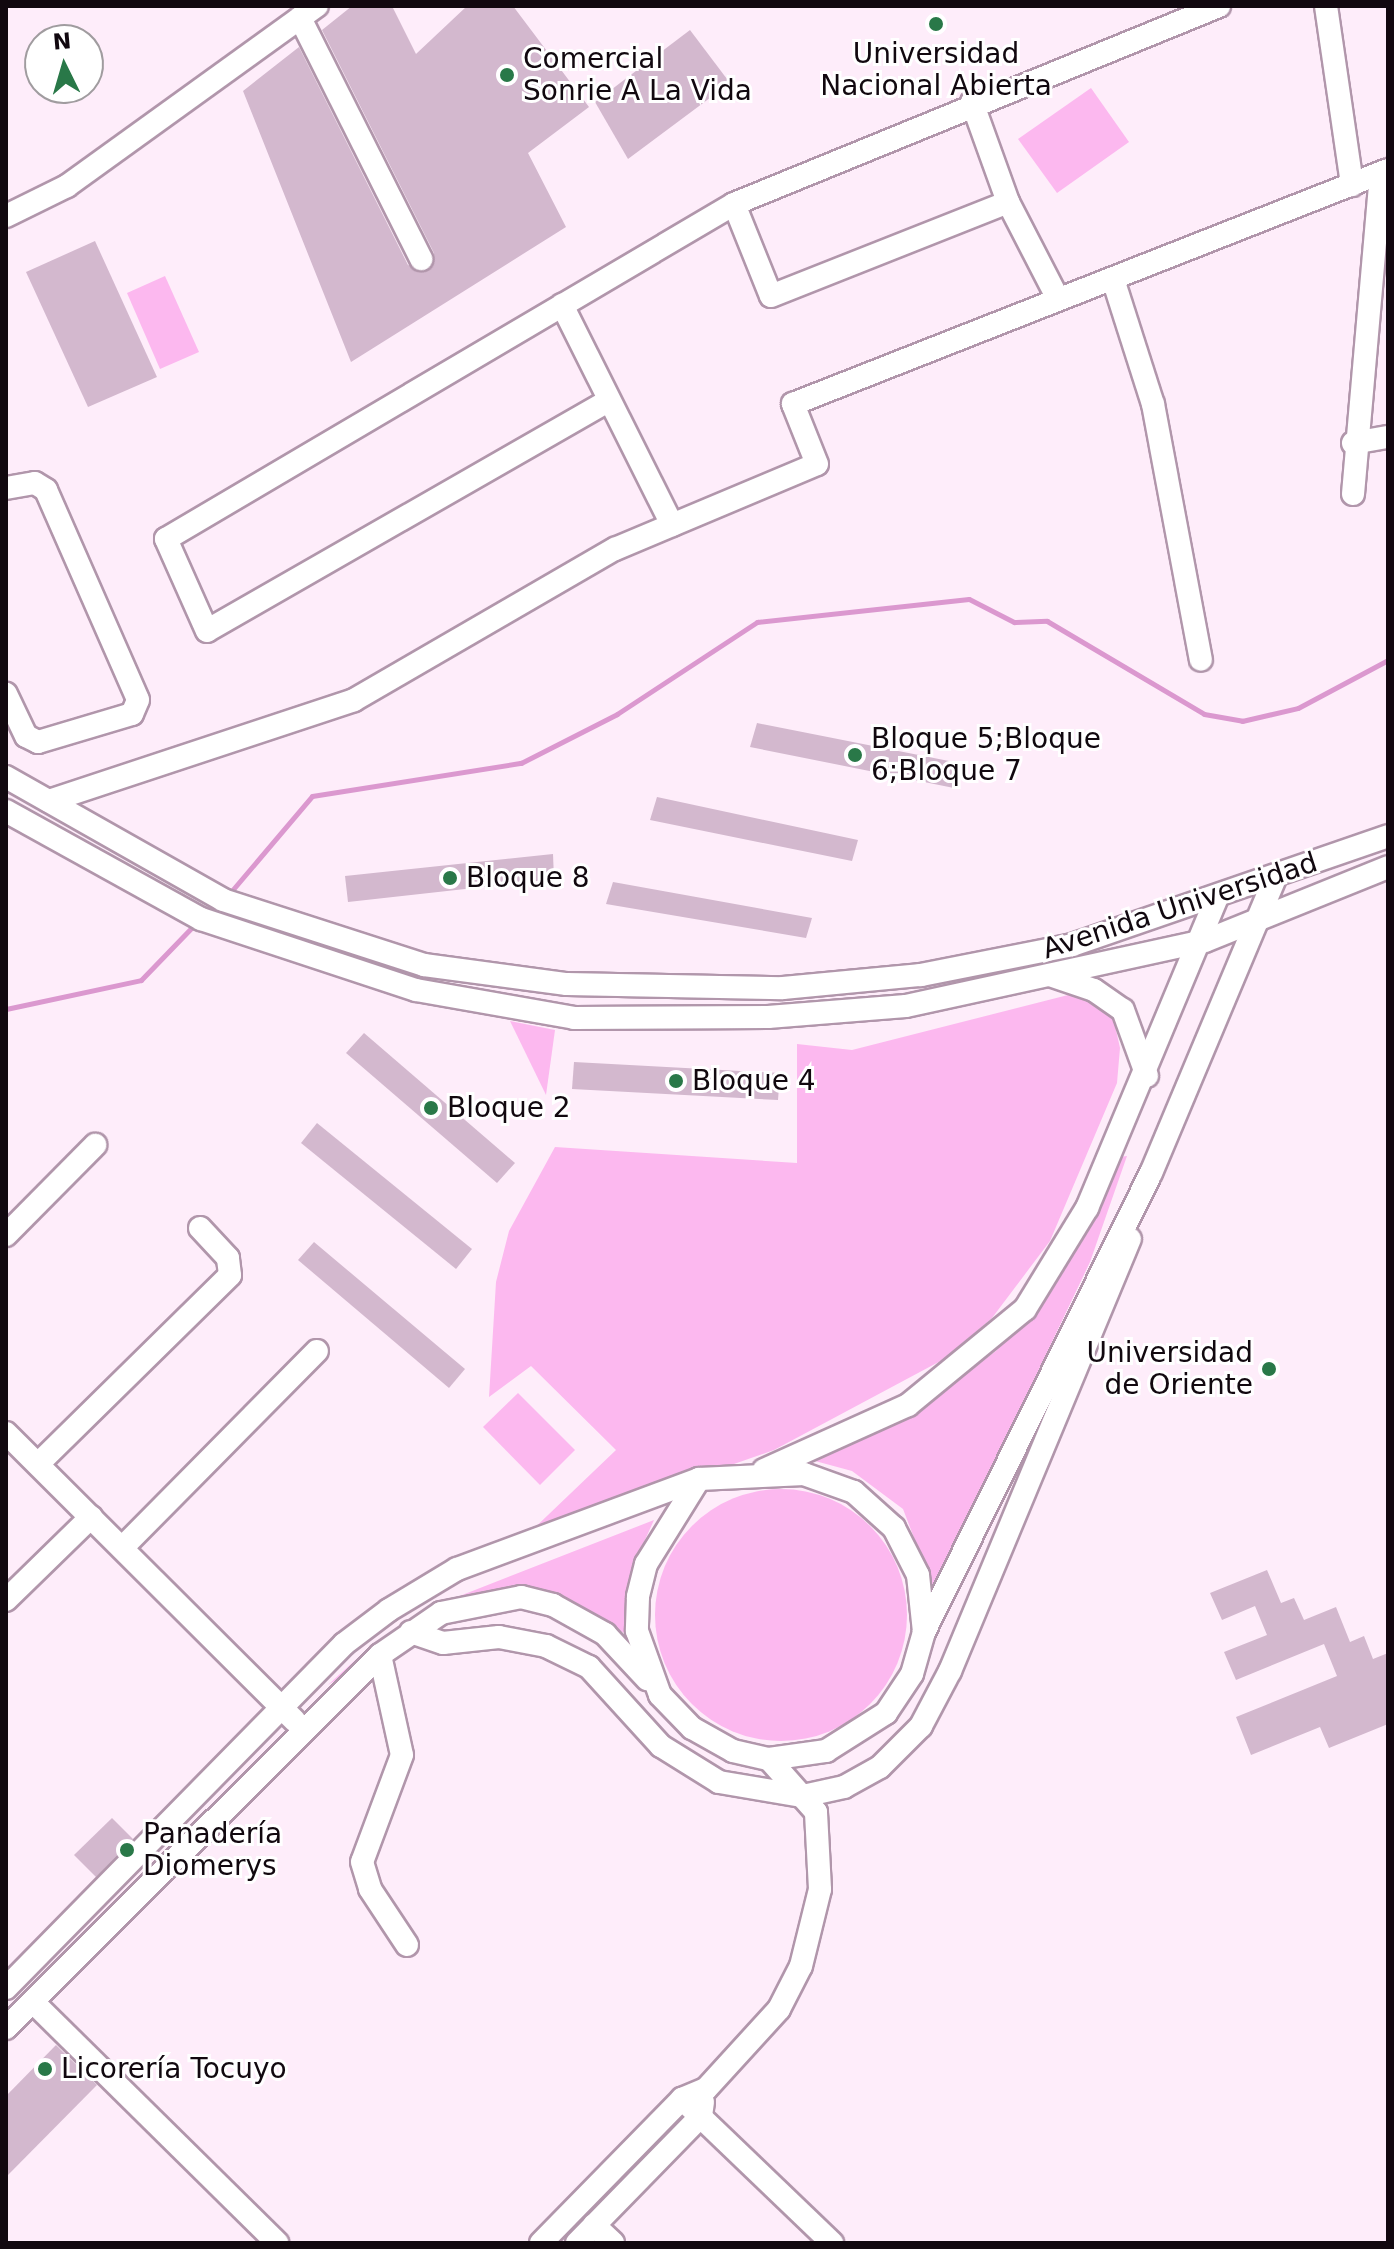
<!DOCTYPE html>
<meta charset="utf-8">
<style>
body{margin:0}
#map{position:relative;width:1394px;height:2249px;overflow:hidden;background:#feedfa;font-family:"DejaVu Sans",sans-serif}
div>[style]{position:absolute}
.green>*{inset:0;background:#fcb8ef}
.round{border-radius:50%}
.stream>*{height:5px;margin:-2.5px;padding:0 2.5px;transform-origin:2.5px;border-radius:2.5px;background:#db98cf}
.building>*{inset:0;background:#d3b8ce}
.roads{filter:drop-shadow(2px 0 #b196ab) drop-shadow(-2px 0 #b196ab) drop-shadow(0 2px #b196ab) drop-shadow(0 -2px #b196ab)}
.minor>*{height:22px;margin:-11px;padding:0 11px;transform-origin:11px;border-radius:11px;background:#fff}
.dots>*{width:22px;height:22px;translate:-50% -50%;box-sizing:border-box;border:4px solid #fff;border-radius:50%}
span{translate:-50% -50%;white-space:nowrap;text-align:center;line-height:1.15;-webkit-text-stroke:6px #fff;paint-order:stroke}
.poi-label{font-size:28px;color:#11080f}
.left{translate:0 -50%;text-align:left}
.right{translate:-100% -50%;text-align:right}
.street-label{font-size:28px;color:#11080f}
.frame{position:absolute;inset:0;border:8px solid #11080f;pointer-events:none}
.north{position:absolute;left:24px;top:24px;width:80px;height:80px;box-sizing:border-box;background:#fff;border:2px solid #a09c9f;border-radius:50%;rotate:355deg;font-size:22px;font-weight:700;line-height:32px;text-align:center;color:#11080f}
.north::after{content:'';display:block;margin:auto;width:28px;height:36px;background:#297848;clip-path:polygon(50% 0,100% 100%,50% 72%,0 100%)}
</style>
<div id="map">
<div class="green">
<i style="clip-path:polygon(1091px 88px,1129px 142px,1057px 193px,1018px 139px)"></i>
<i style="clip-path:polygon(165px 276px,199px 352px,160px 369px,127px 293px)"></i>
<i style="clip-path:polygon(1072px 994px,1095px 996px,1113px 1016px,1120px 1048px,1117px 1083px,1050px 1241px,992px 1318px,948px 1357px,774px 1450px,525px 1537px,616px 1450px,531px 1366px,489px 1397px,496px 1282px,509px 1231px,555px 1147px,797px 1163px,797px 1044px,852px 1050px)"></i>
<i style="clip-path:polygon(510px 1021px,555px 1030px,546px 1095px)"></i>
<i style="clip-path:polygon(1127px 1156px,1090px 1262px,934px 1590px,903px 1509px,852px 1471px,804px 1458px,896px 1422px,996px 1351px,1068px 1261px,1119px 1157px)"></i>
<i style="clip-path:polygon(518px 1393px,575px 1450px,540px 1485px,483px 1427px)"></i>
<i class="round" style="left:655px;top:1489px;width:252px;height:252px"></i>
<i style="clip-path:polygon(654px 1520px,630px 1573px,631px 1636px,559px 1602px,433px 1619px,328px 1685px,375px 1642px,429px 1608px)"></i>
</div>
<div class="stream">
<i style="left:229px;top:894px;width:128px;rotate:-49.7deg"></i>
<i style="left:312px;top:796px;width:212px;rotate:-9deg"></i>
<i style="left:521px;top:763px;width:108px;rotate:-27deg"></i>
<i style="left:617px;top:714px;width:168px;rotate:-33.3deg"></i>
<i style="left:757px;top:622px;width:213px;rotate:-6.2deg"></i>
<i style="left:969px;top:599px;width:51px;rotate:27.1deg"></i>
<i style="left:1014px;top:622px;width:33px;rotate:-2deg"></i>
<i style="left:1047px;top:621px;width:182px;rotate:30.6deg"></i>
<i style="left:1204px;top:714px;width:39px;rotate:10deg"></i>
<i style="left:1242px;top:721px;width:57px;rotate:-13.1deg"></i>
<i style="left:1298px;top:708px;width:102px;rotate:-28.1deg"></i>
<i style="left:6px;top:1009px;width:138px;rotate:-12.1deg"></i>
<i style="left:141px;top:980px;width:81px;rotate:-46deg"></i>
</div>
<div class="building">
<i style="clip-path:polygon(352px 6px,392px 6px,416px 54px,467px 6px,513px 6px,589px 107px,528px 153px,566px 227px,351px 362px,243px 91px,299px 47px,408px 265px,428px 271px,434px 253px,322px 30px)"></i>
<i style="clip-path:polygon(690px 30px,730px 83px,628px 159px,595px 102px)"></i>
<i style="clip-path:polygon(95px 241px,157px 377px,88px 407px,26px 272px)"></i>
<i style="clip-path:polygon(757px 723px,959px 763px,954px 788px,750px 747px)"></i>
<i style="clip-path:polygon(657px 797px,858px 840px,852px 861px,650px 820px)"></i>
<i style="clip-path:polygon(553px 854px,554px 879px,348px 902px,345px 876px)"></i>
<i style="clip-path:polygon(613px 882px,812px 918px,806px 938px,606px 904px)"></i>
<i style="clip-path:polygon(364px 1033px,515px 1163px,497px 1183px,346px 1053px)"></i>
<i style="clip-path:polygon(574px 1062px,780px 1073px,778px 1100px,572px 1089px)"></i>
<i style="clip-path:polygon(317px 1123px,472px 1249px,456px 1269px,301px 1143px)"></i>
<i style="clip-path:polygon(314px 1242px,465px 1369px,449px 1388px,298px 1260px)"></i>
<i style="clip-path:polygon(1267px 1570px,1281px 1603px,1294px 1598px,1304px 1620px,1336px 1607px,1350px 1642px,1364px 1636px,1373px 1659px,1388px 1653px,1388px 1724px,1329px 1748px,1320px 1727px,1251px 1755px,1236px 1717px,1337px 1676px,1324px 1644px,1236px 1680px,1224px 1652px,1267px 1635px,1255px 1606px,1222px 1620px,1210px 1593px)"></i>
<i style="clip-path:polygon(112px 1818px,133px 1839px,96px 1877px,74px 1855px)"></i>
<i style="clip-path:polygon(56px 2045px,97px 2085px,6px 2177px,6px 2096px)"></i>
</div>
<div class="roads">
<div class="minor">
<i style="left:1326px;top:6px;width:181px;rotate:81.7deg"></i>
<i style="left:300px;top:18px;width:270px;rotate:63.3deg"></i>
<i style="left:972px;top:102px;width:106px;rotate:70.2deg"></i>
<i style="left:1008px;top:202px;width:109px;rotate:62.7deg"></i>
<i style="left:734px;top:204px;width:99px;rotate:68.1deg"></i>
<i style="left:771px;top:296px;width:255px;rotate:-21.6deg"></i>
<i style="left:6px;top:216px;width:68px;rotate:-26.2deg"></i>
<i style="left:67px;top:186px;width:308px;rotate:-35.8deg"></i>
<i style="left:1113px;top:279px;width:131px;rotate:72.3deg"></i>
<i style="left:1153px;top:404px;width:260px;rotate:79.4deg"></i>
<i style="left:562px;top:305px;width:246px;rotate:63.4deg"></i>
<i style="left:608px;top:401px;width:462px;rotate:150.2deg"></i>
<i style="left:207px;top:631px;width:101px;rotate:-114deg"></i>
<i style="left:166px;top:539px;width:659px;rotate:-30.53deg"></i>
<i style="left:734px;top:204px;width:524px;rotate:-22.21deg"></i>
<i style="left:1353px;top:443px;width:36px;rotate:-10deg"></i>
<i style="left:6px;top:488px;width:29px;rotate:-10deg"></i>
<i style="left:35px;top:483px;width:13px;rotate:32deg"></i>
<i style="left:46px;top:490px;width:229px;rotate:66.3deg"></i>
<i style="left:138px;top:700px;width:15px;rotate:113deg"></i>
<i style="left:132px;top:714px;width:98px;rotate:163.4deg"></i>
<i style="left:38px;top:742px;width:13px;rotate:-153deg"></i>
<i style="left:26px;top:736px;width:47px;rotate:-115.5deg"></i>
<i style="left:1353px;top:494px;width:322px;rotate:-85deg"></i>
<i style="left:6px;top:777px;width:249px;rotate:29.5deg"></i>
<i style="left:223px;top:900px;width:211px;rotate:17.9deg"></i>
<i style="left:424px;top:965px;width:144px;rotate:7.6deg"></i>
<i style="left:567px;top:984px;width:216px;rotate:1.1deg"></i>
<i style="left:783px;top:988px;width:139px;rotate:-5.4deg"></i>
<i style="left:921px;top:975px;width:154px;rotate:-11.2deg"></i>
<i style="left:1072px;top:945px;width:334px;rotate:-19deg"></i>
<i style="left:49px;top:801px;width:321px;rotate:-18.3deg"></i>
<i style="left:354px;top:700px;width:302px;rotate:-30.1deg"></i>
<i style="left:615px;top:549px;width:219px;rotate:-22.8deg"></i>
<i style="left:817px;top:464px;width:65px;rotate:-111.8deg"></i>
<i style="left:793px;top:404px;width:639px;rotate:-21.47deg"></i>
<i style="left:6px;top:811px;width:223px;rotate:29deg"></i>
<i style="left:201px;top:919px;width:226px;rotate:18.3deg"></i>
<i style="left:416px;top:990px;width:160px;rotate:10deg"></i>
<i style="left:574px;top:1018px;width:194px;rotate:-0.3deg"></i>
<i style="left:768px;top:1017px;width:138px;rotate:-4.6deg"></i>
<i style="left:906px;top:1006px;width:306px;rotate:-12.3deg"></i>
<i style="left:1205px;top:941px;width:197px;rotate:-22deg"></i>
<i style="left:1050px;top:975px;width:46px;rotate:18.8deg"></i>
<i style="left:1094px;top:990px;width:35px;rotate:35deg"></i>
<i style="left:1123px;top:1010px;width:70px;rotate:70deg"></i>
<i style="left:6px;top:1235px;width:127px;rotate:-45.3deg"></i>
<i style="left:6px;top:1433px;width:407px;rotate:44.9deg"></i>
<i style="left:38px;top:1464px;width:269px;rotate:-44.5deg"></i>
<i style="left:230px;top:1275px;width:17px;rotate:-97deg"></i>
<i style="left:228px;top:1258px;width:41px;rotate:-133deg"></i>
<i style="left:764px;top:1470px;width:158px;rotate:-24.3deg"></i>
<i style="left:908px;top:1405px;width:151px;rotate:-39.4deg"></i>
<i style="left:1025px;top:1309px;width:119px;rotate:-58.5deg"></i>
<i style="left:1087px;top:1208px;width:334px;rotate:-67.3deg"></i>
<i style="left:122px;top:1548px;width:277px;rotate:-45.3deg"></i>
<i style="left:6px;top:1600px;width:119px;rotate:-44.3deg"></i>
<i style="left:411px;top:1632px;width:34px;rotate:19deg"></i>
<i style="left:443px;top:1643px;width:56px;rotate:-6.1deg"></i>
<i style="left:499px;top:1637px;width:48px;rotate:10.8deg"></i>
<i style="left:546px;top:1646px;width:48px;rotate:26deg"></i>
<i style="left:589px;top:1667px;width:107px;rotate:47.7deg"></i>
<i style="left:661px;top:1746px;width:68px;rotate:31.8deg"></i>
<i style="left:719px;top:1782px;width:85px;rotate:9.5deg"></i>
<i style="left:803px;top:1796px;width:42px;rotate:-12.4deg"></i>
<i style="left:844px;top:1787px;width:41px;rotate:-29.1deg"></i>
<i style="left:880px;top:1767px;width:58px;rotate:-45deg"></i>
<i style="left:921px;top:1726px;width:62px;rotate:-62.2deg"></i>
<i style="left:950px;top:1671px;width:468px;rotate:-67.4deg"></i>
<i style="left:924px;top:1632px;width:57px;rotate:-96deg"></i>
<i style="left:918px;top:1575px;width:53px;rotate:-117.1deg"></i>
<i style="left:894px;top:1528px;width:54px;rotate:-138deg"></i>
<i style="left:854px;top:1492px;width:53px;rotate:-160.2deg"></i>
<i style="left:804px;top:1474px;width:105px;rotate:177.3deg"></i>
<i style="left:699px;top:1479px;width:100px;rotate:121.9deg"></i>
<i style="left:646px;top:1564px;width:34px;rotate:104deg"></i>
<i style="left:638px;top:1597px;width:34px;rotate:92deg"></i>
<i style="left:637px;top:1631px;width:68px;rotate:70.2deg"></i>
<i style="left:660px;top:1695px;width:46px;rotate:45.9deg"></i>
<i style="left:692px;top:1728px;width:47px;rotate:29.3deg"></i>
<i style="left:733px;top:1751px;width:37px;rotate:13deg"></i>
<i style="left:769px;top:1759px;width:58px;rotate:-8deg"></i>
<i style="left:826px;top:1751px;width:71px;rotate:-32.3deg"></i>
<i style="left:886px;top:1713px;width:47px;rotate:-56.3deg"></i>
<i style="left:912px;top:1674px;width:44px;rotate:-74.1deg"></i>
<i style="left:924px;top:1632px;width:512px;rotate:-63.69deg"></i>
<i style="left:1151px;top:1173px;width:320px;rotate:-67.2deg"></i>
<i style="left:380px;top:1655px;width:102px;rotate:77.6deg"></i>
<i style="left:402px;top:1755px;width:114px;rotate:110.5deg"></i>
<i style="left:362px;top:1862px;width:28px;rotate:73deg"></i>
<i style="left:370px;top:1889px;width:67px;rotate:56.5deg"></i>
<i style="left:6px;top:1988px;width:482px;rotate:-45.5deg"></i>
<i style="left:344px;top:1644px;width:56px;rotate:-37.1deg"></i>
<i style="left:389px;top:1610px;width:79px;rotate:-31.1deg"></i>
<i style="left:457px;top:1569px;width:258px;rotate:-20.4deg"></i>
<i style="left:33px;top:2002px;width:343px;rotate:44.6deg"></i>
<i style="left:6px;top:2028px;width:528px;rotate:-44.92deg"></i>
<i style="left:380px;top:1655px;width:74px;rotate:-34.5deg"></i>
<i style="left:441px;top:1613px;width:82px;rotate:-11.3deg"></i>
<i style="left:521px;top:1597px;width:33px;rotate:14deg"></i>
<i style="left:553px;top:1605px;width:60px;rotate:29.1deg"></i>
<i style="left:605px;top:1634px;width:62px;rotate:47deg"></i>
<i style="left:682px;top:2099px;width:208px;rotate:43.8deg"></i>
<i style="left:594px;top:2225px;width:26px;rotate:43deg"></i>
<i style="left:541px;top:2243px;width:202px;rotate:-45.6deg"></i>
<i style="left:682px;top:2099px;width:26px;rotate:-23deg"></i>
<i style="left:706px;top:2089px;width:108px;rotate:-47.6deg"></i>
<i style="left:779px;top:2009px;width:48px;rotate:-62.9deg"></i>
<i style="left:801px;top:1966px;width:79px;rotate:-76.1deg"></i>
<i style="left:820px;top:1889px;width:77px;rotate:-93deg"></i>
<i style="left:816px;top:1812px;width:71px;rotate:-131.6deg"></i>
<i style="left:577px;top:2243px;width:177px;rotate:-45.7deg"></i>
<i style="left:701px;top:2116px;width:14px;rotate:-82deg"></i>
</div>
</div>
<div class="dots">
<i style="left:936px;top:24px;background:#297848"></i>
<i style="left:507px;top:75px;background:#297848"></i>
<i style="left:855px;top:755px;background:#297848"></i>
<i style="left:450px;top:878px;background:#297848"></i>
<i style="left:676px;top:1081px;background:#297848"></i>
<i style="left:431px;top:1108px;background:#297848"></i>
<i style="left:1269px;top:1369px;background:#297848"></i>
<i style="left:127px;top:1850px;background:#297848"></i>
<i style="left:45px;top:2069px;background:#297848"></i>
</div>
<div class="poi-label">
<span style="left:936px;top:70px">Universidad<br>Nacional Abierta</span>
<span class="left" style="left:523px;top:75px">Comercial<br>Sonrie A La Vida</span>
<span class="left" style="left:871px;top:755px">Bloque 5;Bloque<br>6;Bloque 7</span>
<span class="left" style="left:466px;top:878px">Bloque 8</span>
<span class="left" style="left:692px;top:1081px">Bloque 4</span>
<span class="left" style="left:447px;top:1108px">Bloque 2</span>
<span class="right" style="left:1253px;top:1369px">Universidad<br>de Oriente</span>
<span class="left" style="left:143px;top:1850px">Panadería<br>Diomerys</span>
<span class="left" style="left:61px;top:2069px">Licorería Tocuyo</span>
</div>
<div class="street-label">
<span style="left:1180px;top:906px;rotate:-18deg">Avenida Universidad</span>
</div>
<div class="frame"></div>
<div class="north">N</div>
</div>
